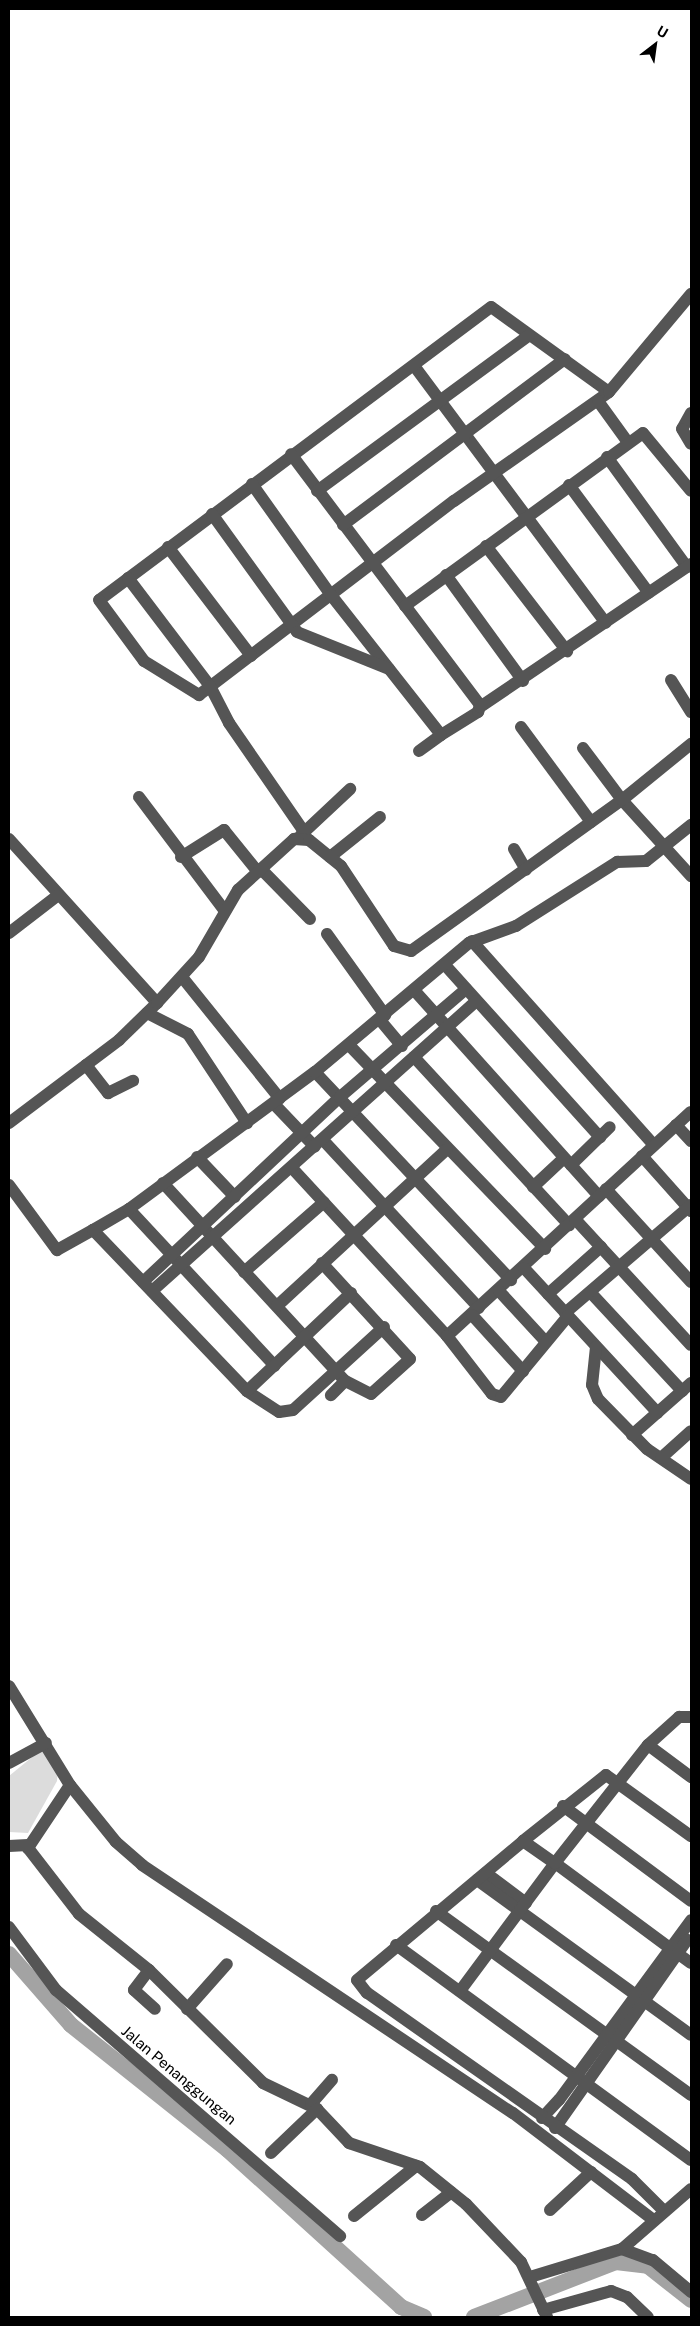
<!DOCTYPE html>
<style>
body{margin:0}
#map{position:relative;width:700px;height:2326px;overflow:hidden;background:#fff;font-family:"Public Sans",sans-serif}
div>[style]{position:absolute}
.green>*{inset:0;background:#dcdcdc}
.river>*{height:16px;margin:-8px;padding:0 8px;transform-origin:8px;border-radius:8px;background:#a3a3a3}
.minor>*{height:12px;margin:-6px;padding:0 6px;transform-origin:6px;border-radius:6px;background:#555}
span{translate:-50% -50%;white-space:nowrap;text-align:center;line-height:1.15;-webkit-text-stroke:4px #fff;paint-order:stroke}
.street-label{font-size:15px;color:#000}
.frame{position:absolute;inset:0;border:10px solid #000;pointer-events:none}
.north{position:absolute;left:630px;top:20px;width:50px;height:50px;-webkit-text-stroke:4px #fff;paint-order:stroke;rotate:30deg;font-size:14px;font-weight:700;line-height:20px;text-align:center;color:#000}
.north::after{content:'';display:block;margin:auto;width:18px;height:22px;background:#000;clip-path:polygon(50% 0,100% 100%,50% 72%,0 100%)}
</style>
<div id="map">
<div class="green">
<i style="clip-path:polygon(42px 1749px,58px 1770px,57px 1781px,28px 1833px,9px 1832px,9px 1776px)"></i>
</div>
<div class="river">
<i style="left:9px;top:1954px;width:94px;rotate:48.9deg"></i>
<i style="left:71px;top:2025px;width:201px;rotate:38.5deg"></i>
<i style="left:228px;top:2150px;width:234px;rotate:42.2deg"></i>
<i style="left:401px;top:2307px;width:25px;rotate:23deg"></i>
<i style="left:474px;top:2317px;width:152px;rotate:-21.2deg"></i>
<i style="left:616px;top:2262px;width:32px;rotate:7deg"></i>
<i style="left:648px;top:2266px;width:55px;rotate:38.3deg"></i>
</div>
<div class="minor">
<i style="left:415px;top:367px;width:319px;rotate:53.3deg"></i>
<i style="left:609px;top:392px;width:145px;rotate:-144.2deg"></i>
<i style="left:491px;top:307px;width:489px;rotate:143.2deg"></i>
<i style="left:99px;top:600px;width:76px;rotate:53.6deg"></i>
<i style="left:144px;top:661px;width:65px;rotate:31.7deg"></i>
<i style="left:199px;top:695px;width:320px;rotate:-37.3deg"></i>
<i style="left:454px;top:501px;width:189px;rotate:-35.1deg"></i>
<i style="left:609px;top:392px;width:128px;rotate:-50.1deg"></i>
<i style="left:598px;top:401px;width:49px;rotate:54.1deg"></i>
<i style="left:691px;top:413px;width:18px;rotate:119deg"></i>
<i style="left:682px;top:429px;width:17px;rotate:59deg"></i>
<i style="left:607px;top:457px;width:136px;rotate:54deg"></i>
<i style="left:252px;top:484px;width:136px;rotate:54.6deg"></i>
<i style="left:331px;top:595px;width:178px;rotate:51.8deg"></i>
<i style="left:441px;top:735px;width:44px;rotate:-31.9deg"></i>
<i style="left:478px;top:712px;width:7px;rotate:-74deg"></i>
<i style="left:480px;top:705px;width:314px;rotate:-127deg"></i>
<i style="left:569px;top:485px;width:134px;rotate:53.5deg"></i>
<i style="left:317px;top:491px;width:263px;rotate:-36.3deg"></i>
<i style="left:212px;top:514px;width:145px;rotate:54.2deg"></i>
<i style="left:297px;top:632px;width:99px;rotate:21.9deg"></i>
<i style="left:343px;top:525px;width:277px;rotate:-36.8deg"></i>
<i style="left:486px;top:546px;width:133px;rotate:52.4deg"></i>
<i style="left:168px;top:547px;width:137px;rotate:52.7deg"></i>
<i style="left:446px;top:575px;width:131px;rotate:54deg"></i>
<i style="left:128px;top:578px;width:136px;rotate:52.8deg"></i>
<i style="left:210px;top:686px;width:42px;rotate:62.8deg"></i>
<i style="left:229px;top:723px;width:129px;rotate:55.4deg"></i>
<i style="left:405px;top:606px;width:294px;rotate:-36deg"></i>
<i style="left:643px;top:433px;width:75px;rotate:50.4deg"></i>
<i style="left:671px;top:680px;width:38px;rotate:58deg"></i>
<i style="left:480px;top:707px;width:255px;rotate:-34.1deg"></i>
<i style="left:521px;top:727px;width:118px;rotate:53.6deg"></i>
<i style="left:583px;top:748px;width:65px;rotate:53.1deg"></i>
<i style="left:622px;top:800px;width:103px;rotate:47.8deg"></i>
<i style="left:419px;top:751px;width:27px;rotate:-36deg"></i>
<i style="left:139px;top:797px;width:141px;rotate:53deg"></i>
<i style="left:300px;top:836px;width:69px;rotate:-43.2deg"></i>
<i style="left:9px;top:839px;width:221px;rotate:47.9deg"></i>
<i style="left:514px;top:849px;width:24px;rotate:60deg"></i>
<i style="left:181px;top:857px;width:51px;rotate:-32.1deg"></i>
<i style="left:224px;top:830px;width:54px;rotate:51deg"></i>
<i style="left:330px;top:857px;width:64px;rotate:-38.7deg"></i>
<i style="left:261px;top:869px;width:70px;rotate:45.6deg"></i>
<i style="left:9px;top:933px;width:61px;rotate:-37.6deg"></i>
<i style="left:327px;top:934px;width:100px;rotate:54.4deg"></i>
<i style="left:472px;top:941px;width:273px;rotate:48.3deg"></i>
<i style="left:445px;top:965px;width:232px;rotate:48deg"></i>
<i style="left:182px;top:977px;width:156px;rotate:51.2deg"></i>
<i style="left:414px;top:990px;width:277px;rotate:48.1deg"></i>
<i style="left:147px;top:1013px;width:46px;rotate:27.1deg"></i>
<i style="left:188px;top:1034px;width:107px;rotate:56.5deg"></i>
<i style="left:380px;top:1020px;width:34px;rotate:50deg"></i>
<i style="left:349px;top:1045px;width:283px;rotate:46.1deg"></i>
<i style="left:414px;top:1057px;width:229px;rotate:47.3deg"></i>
<i style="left:86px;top:1065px;width:36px;rotate:52deg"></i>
<i style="left:108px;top:1093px;width:28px;rotate:-26deg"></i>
<i style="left:315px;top:1072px;width:286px;rotate:46.7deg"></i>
<i style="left:274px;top:1104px;width:59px;rotate:46.4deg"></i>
<i style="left:9px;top:1123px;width:138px;rotate:-37deg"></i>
<i style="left:119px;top:1040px;width:53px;rotate:-44.2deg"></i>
<i style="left:157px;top:1003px;width:62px;rotate:-47.6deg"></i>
<i style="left:199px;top:957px;width:78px;rotate:-59.8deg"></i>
<i style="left:238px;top:890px;width:76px;rotate:-42.3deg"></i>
<i style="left:294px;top:839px;width:15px;rotate:4deg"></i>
<i style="left:309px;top:840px;width:41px;rotate:39.1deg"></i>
<i style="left:341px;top:866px;width:96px;rotate:56.5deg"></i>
<i style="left:394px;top:946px;width:18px;rotate:16deg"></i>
<i style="left:411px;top:951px;width:259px;rotate:-35.6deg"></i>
<i style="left:622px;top:800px;width:89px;rotate:-39.1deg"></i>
<i style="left:676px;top:1125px;width:22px;rotate:47deg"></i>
<i style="left:323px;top:1140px;width:229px;rotate:47.1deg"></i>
<i style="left:642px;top:1156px;width:74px;rotate:48.3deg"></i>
<i style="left:197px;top:1157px;width:55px;rotate:46.5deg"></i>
<i style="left:571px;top:1165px;width:54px;rotate:-44.3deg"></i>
<i style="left:292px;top:1168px;width:229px;rotate:47.3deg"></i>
<i style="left:447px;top:1336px;width:331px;rotate:-42.6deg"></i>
<i style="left:163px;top:1183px;width:269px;rotate:47.4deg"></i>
<i style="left:9px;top:1185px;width:81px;rotate:53.6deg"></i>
<i style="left:57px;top:1250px;width:41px;rotate:-29.1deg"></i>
<i style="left:533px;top:1187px;width:42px;rotate:-43.1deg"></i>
<i style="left:606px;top:1189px;width:126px;rotate:47.6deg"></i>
<i style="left:129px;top:1209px;width:214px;rotate:47.1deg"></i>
<i style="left:575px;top:1219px;width:171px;rotate:47.4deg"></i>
<i style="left:322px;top:1263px;width:130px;rotate:47.5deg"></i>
<i style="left:410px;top:1359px;width:52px;rotate:138.1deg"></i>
<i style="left:371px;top:1394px;width:29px;rotate:-153deg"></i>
<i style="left:345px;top:1381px;width:20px;rotate:135deg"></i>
<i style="left:524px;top:1268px;width:197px;rotate:47.3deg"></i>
<i style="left:244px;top:1272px;width:106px;rotate:-41.2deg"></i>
<i style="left:143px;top:1282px;width:270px;rotate:-43.2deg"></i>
<i style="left:340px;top:1097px;width:166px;rotate:-40.6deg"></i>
<i style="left:152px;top:1291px;width:435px;rotate:-41.8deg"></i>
<i style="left:499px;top:1291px;width:69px;rotate:47.3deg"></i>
<i style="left:591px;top:1293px;width:134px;rotate:47.1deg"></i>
<i style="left:548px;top:1294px;width:71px;rotate:-41.6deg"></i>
<i style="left:277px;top:1306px;width:231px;rotate:-42.7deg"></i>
<i style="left:565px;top:1313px;width:166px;rotate:-40.6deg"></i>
<i style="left:472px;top:1315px;width:76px;rotate:47.7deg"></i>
<i style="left:384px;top:1327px;width:123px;rotate:137.6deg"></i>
<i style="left:293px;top:1410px;width:14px;rotate:172deg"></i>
<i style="left:279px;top:1412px;width:38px;rotate:-147deg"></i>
<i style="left:247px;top:1391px;width:223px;rotate:-133.7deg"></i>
<i style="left:93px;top:1230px;width:42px;rotate:-30.3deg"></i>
<i style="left:129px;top:1209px;width:231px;rotate:-36.4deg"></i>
<i style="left:315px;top:1072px;width:201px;rotate:-40deg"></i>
<i style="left:469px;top:943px;width:50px;rotate:-19.9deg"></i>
<i style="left:516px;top:926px;width:120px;rotate:-32.4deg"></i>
<i style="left:617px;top:862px;width:29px;rotate:-2deg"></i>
<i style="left:646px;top:861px;width:58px;rotate:-38.7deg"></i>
<i style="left:447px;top:1336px;width:73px;rotate:52.2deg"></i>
<i style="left:492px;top:1394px;width:9px;rotate:18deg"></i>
<i style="left:501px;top:1397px;width:105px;rotate:-50.4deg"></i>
<i style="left:596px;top:1347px;width:38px;rotate:96deg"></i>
<i style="left:592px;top:1385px;width:15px;rotate:67deg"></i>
<i style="left:598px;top:1399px;width:70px;rotate:45.6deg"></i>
<i style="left:647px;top:1449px;width:53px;rotate:34.3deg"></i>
<i style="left:247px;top:1391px;width:143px;rotate:-43.3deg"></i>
<i style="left:632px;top:1435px;width:79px;rotate:-41.4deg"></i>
<i style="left:661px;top:1458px;width:40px;rotate:-42deg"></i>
<i style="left:9px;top:1686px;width:116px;rotate:58.4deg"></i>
<i style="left:70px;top:1785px;width:76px;rotate:123.7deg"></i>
<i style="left:28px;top:1848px;width:83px;rotate:52.3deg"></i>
<i style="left:79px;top:1914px;width:90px;rotate:38.7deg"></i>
<i style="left:149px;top:1970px;width:161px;rotate:44.7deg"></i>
<i style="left:263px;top:2083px;width:60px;rotate:25.7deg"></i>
<i style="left:317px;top:2109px;width:47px;rotate:46.7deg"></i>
<i style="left:349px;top:2143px;width:75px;rotate:18.7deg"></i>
<i style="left:420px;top:2167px;width:59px;rotate:38.8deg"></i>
<i style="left:466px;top:2204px;width:80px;rotate:46.5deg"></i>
<i style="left:521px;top:2262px;width:61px;rotate:64.7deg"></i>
<i style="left:648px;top:1745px;width:54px;rotate:36.7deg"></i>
<i style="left:9px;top:1763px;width:42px;rotate:-28.4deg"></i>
<i style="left:70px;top:1785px;width:73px;rotate:51.1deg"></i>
<i style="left:116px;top:1842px;width:35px;rotate:41deg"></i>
<i style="left:142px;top:1865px;width:446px;rotate:33.8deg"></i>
<i style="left:513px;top:2113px;width:175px;rotate:37.3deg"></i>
<i style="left:563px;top:1806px;width:159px;rotate:36.6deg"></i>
<i style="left:523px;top:1841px;width:106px;rotate:-38.5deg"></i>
<i style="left:606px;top:1775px;width:105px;rotate:35.7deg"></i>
<i style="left:9px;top:1846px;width:19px;rotate:-3deg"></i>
<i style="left:486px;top:1873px;width:50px;rotate:36.9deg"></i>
<i style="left:477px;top:1880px;width:264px;rotate:35.9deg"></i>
<i style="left:436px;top:1911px;width:211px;rotate:35.9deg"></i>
<i style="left:9px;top:1927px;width:79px;rotate:53.3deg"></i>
<i style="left:56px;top:1990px;width:376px;rotate:40.9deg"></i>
<i style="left:396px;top:1945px;width:365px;rotate:36.1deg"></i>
<i style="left:677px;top:1953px;width:17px;rotate:36deg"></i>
<i style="left:149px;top:1970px;width:25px;rotate:127deg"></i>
<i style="left:134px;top:1990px;width:28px;rotate:42deg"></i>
<i style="left:460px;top:1991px;width:159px;rotate:-53.4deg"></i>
<i style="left:555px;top:1863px;width:143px;rotate:36.5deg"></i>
<i style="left:187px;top:2009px;width:60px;rotate:-48.4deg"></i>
<i style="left:615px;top:2040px;width:94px;rotate:35.9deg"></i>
<i style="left:311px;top:2104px;width:32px;rotate:-49deg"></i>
<i style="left:542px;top:2118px;width:25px;rotate:-47deg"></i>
<i style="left:559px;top:2100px;width:223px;rotate:-53.7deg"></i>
<i style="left:555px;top:2128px;width:230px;rotate:-54.9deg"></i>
<i style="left:271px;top:2153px;width:64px;rotate:-43.7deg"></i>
<i style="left:550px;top:2210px;width:56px;rotate:-42.8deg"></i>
<i style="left:663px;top:2210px;width:44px;rotate:-135deg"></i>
<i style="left:632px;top:2179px;width:324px;rotate:-144.9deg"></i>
<i style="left:367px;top:1993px;width:16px;rotate:-128deg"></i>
<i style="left:357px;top:1980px;width:217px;rotate:-39.9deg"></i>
<i style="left:523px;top:1841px;width:39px;rotate:35deg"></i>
<i style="left:555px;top:1863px;width:150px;rotate:-51.8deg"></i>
<i style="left:648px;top:1745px;width:42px;rotate:-42.1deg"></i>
<i style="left:679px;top:1717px;width:12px"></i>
<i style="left:422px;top:2215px;width:37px;rotate:-38deg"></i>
<i style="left:354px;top:2216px;width:80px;rotate:-38.9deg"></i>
<i style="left:622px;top:2249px;width:33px;rotate:20deg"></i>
<i style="left:653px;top:2260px;width:50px;rotate:40.1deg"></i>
<i style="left:530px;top:2277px;width:96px;rotate:-16.9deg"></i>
<i style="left:622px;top:2249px;width:91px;rotate:-41deg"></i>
<i style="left:543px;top:2310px;width:71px;rotate:-15.6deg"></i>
<i style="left:611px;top:2291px;width:17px;rotate:21deg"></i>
<i style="left:627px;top:2297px;width:29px;rotate:44deg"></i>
</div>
<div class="street-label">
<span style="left:179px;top:2075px;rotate:40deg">Jalan Penanggungan</span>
</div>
<div class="frame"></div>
<div class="north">U</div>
</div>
